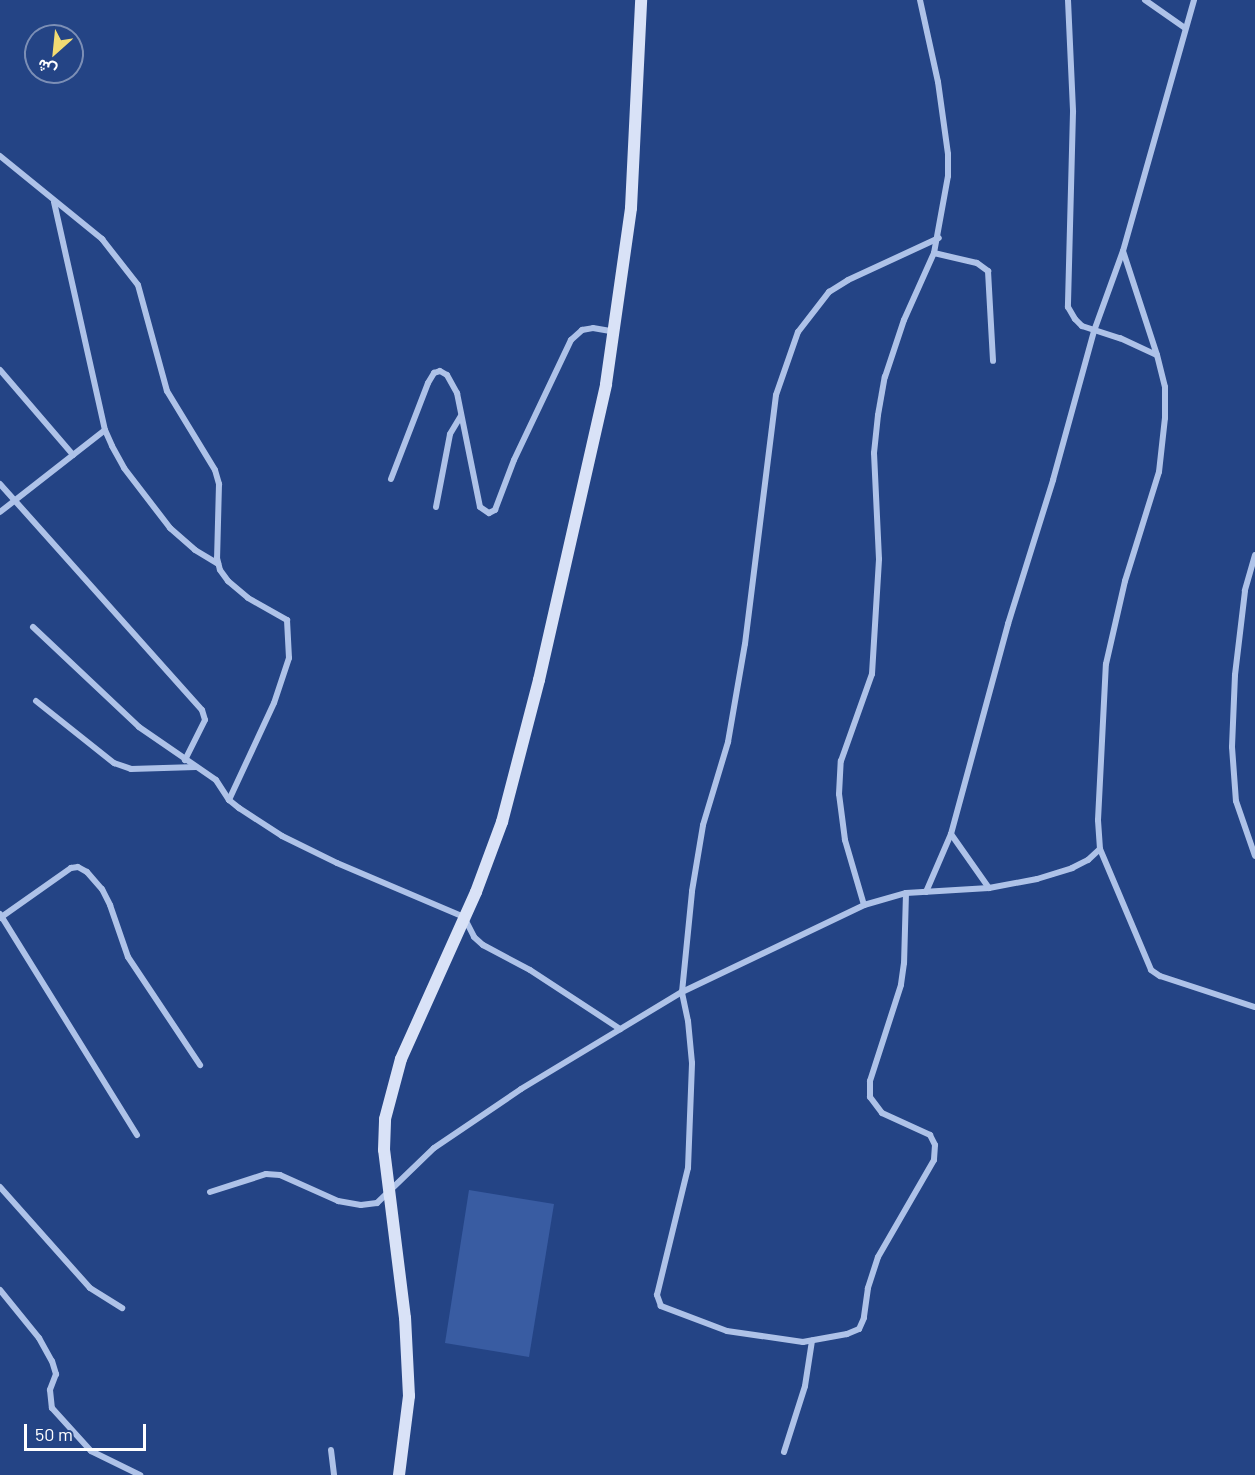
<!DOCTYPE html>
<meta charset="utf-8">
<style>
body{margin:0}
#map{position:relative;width:1255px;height:1475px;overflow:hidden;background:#244485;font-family:Barlow,Vazirmatn,sans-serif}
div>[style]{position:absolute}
.green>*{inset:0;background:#395ca2}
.street>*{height:6px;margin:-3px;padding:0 3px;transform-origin:3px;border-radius:3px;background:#aec2e8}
.secondary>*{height:12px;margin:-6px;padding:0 6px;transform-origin:6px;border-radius:6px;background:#d9e2f7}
span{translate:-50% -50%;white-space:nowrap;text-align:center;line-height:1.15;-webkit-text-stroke:5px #244485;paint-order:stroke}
.north{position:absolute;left:24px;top:24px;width:60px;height:60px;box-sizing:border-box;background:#244485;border:2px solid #7c8fb6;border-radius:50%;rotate:207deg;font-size:16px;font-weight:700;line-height:24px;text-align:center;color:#fff}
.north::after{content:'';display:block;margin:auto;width:21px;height:27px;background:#f2db72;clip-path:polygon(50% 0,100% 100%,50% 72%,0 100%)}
.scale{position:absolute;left:24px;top:1424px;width:122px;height:27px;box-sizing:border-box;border:3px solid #fff;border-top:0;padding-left:8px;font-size:18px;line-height:21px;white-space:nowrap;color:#fff;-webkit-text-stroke:4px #244485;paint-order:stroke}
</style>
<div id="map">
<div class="green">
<i style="clip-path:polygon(469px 1190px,554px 1204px,529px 1357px,445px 1343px)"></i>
</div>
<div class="street">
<i style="left:1068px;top:0;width:112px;rotate:87.4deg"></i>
<i style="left:1073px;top:112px;width:195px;rotate:91.5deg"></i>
<i style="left:1068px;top:307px;width:14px;rotate:60deg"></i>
<i style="left:1075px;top:319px;width:10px;rotate:45deg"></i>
<i style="left:1082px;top:326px;width:40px;rotate:18deg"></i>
<i style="left:1120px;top:338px;width:40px;rotate:25deg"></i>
<i style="left:1145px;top:0;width:49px;rotate:35deg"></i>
<i style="left:0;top:156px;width:132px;rotate:39.1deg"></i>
<i style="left:102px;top:239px;width:58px;rotate:52deg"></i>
<i style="left:138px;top:285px;width:110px;rotate:74.7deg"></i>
<i style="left:167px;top:391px;width:92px;rotate:58.7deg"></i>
<i style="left:215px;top:470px;width:15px;rotate:74deg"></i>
<i style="left:219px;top:484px;width:74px;rotate:91.5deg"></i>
<i style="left:217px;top:558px;width:12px;rotate:76deg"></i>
<i style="left:220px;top:570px;width:14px;rotate:54deg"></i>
<i style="left:228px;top:581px;width:26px;rotate:40deg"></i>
<i style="left:248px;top:598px;width:45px;rotate:29.4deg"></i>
<i style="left:287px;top:620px;width:38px;rotate:87deg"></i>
<i style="left:289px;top:658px;width:47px;rotate:108.4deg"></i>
<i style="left:274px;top:703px;width:107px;rotate:114.9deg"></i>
<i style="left:54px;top:202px;width:234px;rotate:77.4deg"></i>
<i style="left:105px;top:430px;width:17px;rotate:66deg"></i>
<i style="left:112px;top:446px;width:25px;rotate:61deg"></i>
<i style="left:124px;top:468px;width:76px;rotate:52.5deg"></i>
<i style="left:170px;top:528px;width:33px;rotate:41deg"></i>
<i style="left:195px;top:550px;width:27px;rotate:31deg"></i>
<i style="left:934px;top:253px;width:44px;rotate:13.1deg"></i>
<i style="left:977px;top:263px;width:14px;rotate:36deg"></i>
<i style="left:988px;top:271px;width:90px;rotate:86.8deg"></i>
<i style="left:0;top:370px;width:112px;rotate:49.3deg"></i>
<i style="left:391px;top:479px;width:103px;rotate:-68.9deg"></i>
<i style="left:428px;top:383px;width:12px;rotate:-59deg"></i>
<i style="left:434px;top:373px;width:6px;rotate:-18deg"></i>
<i style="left:440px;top:371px;width:8px;rotate:30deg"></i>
<i style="left:447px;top:375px;width:21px;rotate:61deg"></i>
<i style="left:457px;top:393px;width:116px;rotate:78.6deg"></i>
<i style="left:480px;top:507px;width:11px;rotate:34deg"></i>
<i style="left:489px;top:513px;width:7px;rotate:-27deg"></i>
<i style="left:495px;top:510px;width:53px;rotate:-69.2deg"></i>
<i style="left:514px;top:460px;width:133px;rotate:-64.6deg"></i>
<i style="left:571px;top:340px;width:15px;rotate:-42deg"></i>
<i style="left:582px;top:330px;width:11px;rotate:-10deg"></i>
<i style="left:593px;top:328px;width:22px;rotate:10deg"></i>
<i style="left:0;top:484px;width:303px;rotate:48.2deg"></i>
<i style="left:202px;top:710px;width:10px;rotate:73deg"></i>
<i style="left:205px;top:720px;width:45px;rotate:116.6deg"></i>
<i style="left:436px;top:507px;width:74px;rotate:-79.1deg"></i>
<i style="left:450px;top:434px;width:21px;rotate:-59deg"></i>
<i style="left:0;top:512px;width:133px;rotate:-38deg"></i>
<i style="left:1255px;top:555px;width:37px;rotate:106deg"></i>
<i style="left:1245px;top:591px;width:85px;rotate:96.8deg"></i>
<i style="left:1235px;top:675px;width:72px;rotate:92.4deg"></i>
<i style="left:1232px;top:747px;width:54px;rotate:85.8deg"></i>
<i style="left:1236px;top:801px;width:58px;rotate:70.9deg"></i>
<i style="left:33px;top:627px;width:146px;rotate:43.3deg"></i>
<i style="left:139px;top:727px;width:93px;rotate:34.5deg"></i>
<i style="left:216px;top:780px;width:24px;rotate:57deg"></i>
<i style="left:229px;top:800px;width:13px;rotate:39deg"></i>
<i style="left:239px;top:808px;width:51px;rotate:33.1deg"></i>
<i style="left:282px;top:836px;width:61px;rotate:26.1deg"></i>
<i style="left:337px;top:863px;width:138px;rotate:23deg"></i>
<i style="left:464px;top:917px;width:22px;rotate:63deg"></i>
<i style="left:474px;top:937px;width:12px;rotate:42deg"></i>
<i style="left:483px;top:945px;width:53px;rotate:28deg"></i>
<i style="left:530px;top:970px;width:108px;rotate:33.2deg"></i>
<i style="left:36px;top:701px;width:100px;rotate:38.5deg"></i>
<i style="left:114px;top:763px;width:18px;rotate:19deg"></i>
<i style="left:131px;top:769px;width:65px;rotate:-1.8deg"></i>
<i style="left:951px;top:834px;width:218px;rotate:-74.8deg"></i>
<i style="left:1008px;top:624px;width:151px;rotate:-72.6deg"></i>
<i style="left:1053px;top:480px;width:155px;rotate:-74.6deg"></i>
<i style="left:1094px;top:331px;width:85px;rotate:-70.1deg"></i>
<i style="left:1123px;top:251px;width:261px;rotate:-74.2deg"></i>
<i style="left:1100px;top:849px;width:131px;rotate:67.1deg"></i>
<i style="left:1151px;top:970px;width:11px;rotate:34deg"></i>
<i style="left:1160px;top:976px;width:100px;rotate:18.1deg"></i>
<i style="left:926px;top:892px;width:63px;rotate:-66.7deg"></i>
<i style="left:951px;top:834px;width:66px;rotate:54.9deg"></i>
<i style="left:906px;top:893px;width:70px;rotate:91.6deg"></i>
<i style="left:904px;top:963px;width:22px;rotate:98deg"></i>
<i style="left:901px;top:985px;width:101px;rotate:107.9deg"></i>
<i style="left:870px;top:1081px;width:16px;rotate:90deg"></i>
<i style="left:870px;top:1097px;width:20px;rotate:53deg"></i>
<i style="left:882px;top:1113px;width:53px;rotate:24.6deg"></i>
<i style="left:930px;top:1135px;width:11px;rotate:63deg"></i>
<i style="left:935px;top:1145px;width:15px;rotate:94deg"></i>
<i style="left:934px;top:1160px;width:112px;rotate:120deg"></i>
<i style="left:878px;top:1257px;width:33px;rotate:108deg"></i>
<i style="left:868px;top:1288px;width:30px;rotate:98deg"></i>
<i style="left:864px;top:1318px;width:12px;rotate:114deg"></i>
<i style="left:859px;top:1329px;width:13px;rotate:157deg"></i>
<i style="left:847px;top:1334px;width:45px;rotate:169.7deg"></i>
<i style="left:803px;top:1342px;width:77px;rotate:-171.8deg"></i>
<i style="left:727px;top:1331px;width:71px;rotate:-159.3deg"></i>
<i style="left:661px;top:1306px;width:12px;rotate:-110deg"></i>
<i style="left:657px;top:1295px;width:131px;rotate:-76.3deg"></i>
<i style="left:688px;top:1168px;width:105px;rotate:-87.8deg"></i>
<i style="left:692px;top:1063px;width:42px;rotate:-95.4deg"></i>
<i style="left:688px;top:1021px;width:30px;rotate:-102deg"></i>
<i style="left:682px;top:992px;width:101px;rotate:-84.3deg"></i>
<i style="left:692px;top:891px;width:67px;rotate:-80.5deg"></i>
<i style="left:703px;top:825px;width:87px;rotate:-73.2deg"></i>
<i style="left:728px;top:742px;width:99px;rotate:-80.2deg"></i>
<i style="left:745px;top:644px;width:251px;rotate:-82.9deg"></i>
<i style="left:776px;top:395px;width:67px;rotate:-70.8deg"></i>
<i style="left:798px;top:332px;width:51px;rotate:-52.2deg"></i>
<i style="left:829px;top:292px;width:22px;rotate:-32deg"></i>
<i style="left:848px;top:280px;width:100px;rotate:-24.8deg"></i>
<i style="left:864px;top:905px;width:68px;rotate:-106.3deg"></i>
<i style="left:845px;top:840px;width:46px;rotate:-97.4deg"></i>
<i style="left:839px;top:794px;width:33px;rotate:-87deg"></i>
<i style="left:841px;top:761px;width:92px;rotate:-70.4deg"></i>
<i style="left:872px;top:674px;width:115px;rotate:-86.5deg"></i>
<i style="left:879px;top:559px;width:106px;rotate:-92.7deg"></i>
<i style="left:874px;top:453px;width:38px;rotate:-84deg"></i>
<i style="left:878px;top:415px;width:39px;rotate:-80deg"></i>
<i style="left:885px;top:377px;width:60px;rotate:-71.6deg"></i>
<i style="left:904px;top:320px;width:73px;rotate:-65.9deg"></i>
<i style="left:934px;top:253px;width:78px;rotate:-79.7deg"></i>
<i style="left:948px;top:176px;width:22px;rotate:-90deg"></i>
<i style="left:948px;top:154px;width:73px;rotate:-97.9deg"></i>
<i style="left:938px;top:82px;width:84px;rotate:-102.4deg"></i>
<i style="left:0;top:914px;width:260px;rotate:58.2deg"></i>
<i style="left:0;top:918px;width:87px;rotate:-35.2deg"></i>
<i style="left:71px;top:868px;width:7px;rotate:-8deg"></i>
<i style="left:78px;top:867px;width:10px;rotate:29deg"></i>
<i style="left:87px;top:872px;width:23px;rotate:49deg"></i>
<i style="left:102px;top:889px;width:18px;rotate:63deg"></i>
<i style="left:110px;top:905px;width:55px;rotate:70.9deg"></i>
<i style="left:128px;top:957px;width:130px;rotate:56.3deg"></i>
<i style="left:0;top:1187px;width:135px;rotate:48.3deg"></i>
<i style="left:90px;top:1288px;width:38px;rotate:32deg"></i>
<i style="left:210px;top:1192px;width:59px;rotate:-17.8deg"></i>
<i style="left:266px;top:1174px;width:14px;rotate:4deg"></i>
<i style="left:280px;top:1175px;width:64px;rotate:24.1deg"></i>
<i style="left:338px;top:1201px;width:23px;rotate:10deg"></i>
<i style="left:361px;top:1205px;width:16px;rotate:-7deg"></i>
<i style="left:377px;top:1203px;width:79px;rotate:-44deg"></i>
<i style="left:434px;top:1148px;width:105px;rotate:-34.1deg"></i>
<i style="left:521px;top:1089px;width:188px;rotate:-31.1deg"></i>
<i style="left:682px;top:992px;width:202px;rotate:-25.5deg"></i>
<i style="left:864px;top:905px;width:44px;rotate:-15.9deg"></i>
<i style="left:906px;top:893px;width:83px;rotate:-3.4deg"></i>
<i style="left:989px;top:888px;width:49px;rotate:-10.6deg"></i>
<i style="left:1037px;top:879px;width:37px;rotate:-17deg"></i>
<i style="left:1072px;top:868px;width:18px;rotate:-27deg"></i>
<i style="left:1088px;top:860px;width:16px;rotate:-43deg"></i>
<i style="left:1100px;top:849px;width:29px;rotate:-94deg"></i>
<i style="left:1098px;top:820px;width:156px;rotate:-87.1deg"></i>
<i style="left:1106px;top:664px;width:85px;rotate:-77.1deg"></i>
<i style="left:1125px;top:581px;width:114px;rotate:-72.7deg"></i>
<i style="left:1159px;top:472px;width:54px;rotate:-83.7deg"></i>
<i style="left:1165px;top:418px;width:31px;rotate:-90deg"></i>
<i style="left:1165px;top:387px;width:33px;rotate:-104deg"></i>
<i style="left:1157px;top:355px;width:109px;rotate:-108.1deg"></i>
<i style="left:0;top:1290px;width:62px;rotate:50.9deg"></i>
<i style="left:39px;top:1338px;width:26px;rotate:61deg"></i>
<i style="left:52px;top:1361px;width:14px;rotate:73deg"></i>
<i style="left:56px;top:1374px;width:17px;rotate:111deg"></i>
<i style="left:50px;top:1390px;width:18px;rotate:84deg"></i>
<i style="left:52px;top:1408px;width:58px;rotate:47.8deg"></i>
<i style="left:91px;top:1451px;width:55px;rotate:26.1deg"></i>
<i style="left:331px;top:1450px;width:25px;rotate:83deg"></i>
<i style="left:784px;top:1452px;width:69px;rotate:-72.3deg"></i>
<i style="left:805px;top:1386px;width:46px;rotate:-81.2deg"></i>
</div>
<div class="secondary">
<i style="left:399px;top:1475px;width:80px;rotate:-82.8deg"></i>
<i style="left:409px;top:1396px;width:78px;rotate:-92.9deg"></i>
<i style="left:405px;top:1318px;width:169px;rotate:-97.1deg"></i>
<i style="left:384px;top:1150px;width:31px;rotate:-88deg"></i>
<i style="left:385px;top:1119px;width:62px;rotate:-75.1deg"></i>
<i style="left:401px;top:1059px;width:183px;rotate:-65.8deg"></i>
<i style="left:476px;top:892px;width:75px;rotate:-69.6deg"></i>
<i style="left:502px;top:822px;width:147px;rotate:-75.4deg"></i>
<i style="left:539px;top:680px;width:303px;rotate:-77.2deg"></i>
<i style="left:606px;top:384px;width:178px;rotate:-81.9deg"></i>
<i style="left:631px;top:208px;width:208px;rotate:-87.2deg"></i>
</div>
<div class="north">ش</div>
<div class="scale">50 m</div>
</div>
